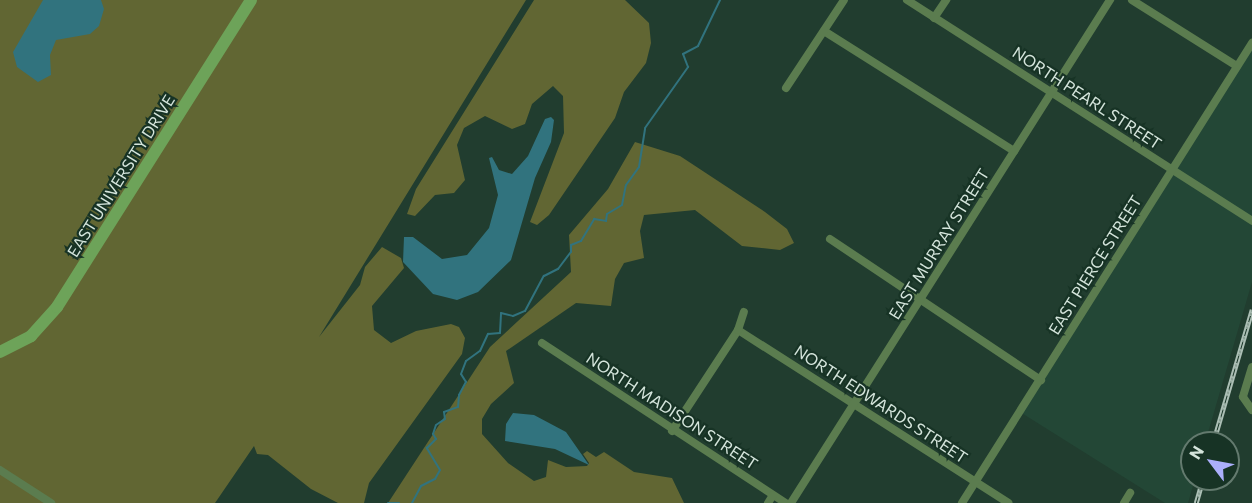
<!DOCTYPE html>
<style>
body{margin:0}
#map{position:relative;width:1252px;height:503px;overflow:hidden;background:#213d2f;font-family:Commissioner,sans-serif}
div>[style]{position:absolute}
.built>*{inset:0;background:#234736}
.green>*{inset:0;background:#616633}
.water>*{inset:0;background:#31737e}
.stream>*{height:2px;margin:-1px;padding:0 1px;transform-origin:1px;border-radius:1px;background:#31737e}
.street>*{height:8px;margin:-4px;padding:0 4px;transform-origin:4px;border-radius:4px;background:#5b7c4f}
.secondary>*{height:12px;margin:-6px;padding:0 6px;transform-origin:6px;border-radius:6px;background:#6da359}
.rail>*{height:4.5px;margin-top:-2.25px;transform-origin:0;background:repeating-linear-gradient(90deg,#173325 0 7px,#acbfb5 0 14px);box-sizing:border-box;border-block:2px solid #acbfb5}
span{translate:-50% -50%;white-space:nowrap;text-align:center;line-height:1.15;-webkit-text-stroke:4.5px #173325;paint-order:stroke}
.street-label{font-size:16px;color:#d5e5dc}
.north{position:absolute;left:1180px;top:431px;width:60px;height:60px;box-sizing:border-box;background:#173325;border:2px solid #637a6e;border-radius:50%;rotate:302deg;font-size:16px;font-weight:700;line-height:24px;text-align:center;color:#d5e5dc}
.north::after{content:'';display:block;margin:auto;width:21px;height:27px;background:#abaffb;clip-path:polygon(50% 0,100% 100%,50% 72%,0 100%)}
</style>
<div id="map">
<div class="built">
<i style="clip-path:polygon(1252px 43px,1252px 282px,1205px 443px,1192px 443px,1195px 479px,1188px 503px,1165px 503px,1020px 412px)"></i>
</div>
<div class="green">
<i style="clip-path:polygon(0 0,526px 0,319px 337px,360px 285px,365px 267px,382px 247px,401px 258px,404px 268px,372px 306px,374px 330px,391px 343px,416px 331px,451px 324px,459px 327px,465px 338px,462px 354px,369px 483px,364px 503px,338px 503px,311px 489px,268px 455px,257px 454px,254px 446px,215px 503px,0 503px)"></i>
<i style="clip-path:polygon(534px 0,625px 0,649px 23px,651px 43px,646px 63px,624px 92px,615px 118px,549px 215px,537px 225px,530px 222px,564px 133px,563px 96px,553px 86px,532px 104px,525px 124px,512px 129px,485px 116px,464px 128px,457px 145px,465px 180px,454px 193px,435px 195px,415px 216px,407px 214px,416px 189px)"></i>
<i style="clip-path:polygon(635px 142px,680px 156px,765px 212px,787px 229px,794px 243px,780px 250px,742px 246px,695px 210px,644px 215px,640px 231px,644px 258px,624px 263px,615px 279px,611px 306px,576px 303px,506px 351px,514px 383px,491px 404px,482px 419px,482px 434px,508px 463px,534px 481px,546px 477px,548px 460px,566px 467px,587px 466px,589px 463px,583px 454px,587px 451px,596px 457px,604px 452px,634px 472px,672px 478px,684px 503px,388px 503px,490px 347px,571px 272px,569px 235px,608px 189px)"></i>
</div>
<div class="water">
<i style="clip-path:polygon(43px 0,101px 0,104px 9px,99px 26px,90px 34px,56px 40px,50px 55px,51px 75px,38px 82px,17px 67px,13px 52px)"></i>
<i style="clip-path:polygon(551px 117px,554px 120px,551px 142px,535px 178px,511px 260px,478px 292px,457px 300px,433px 294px,403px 262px,404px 237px,413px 237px,442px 259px,467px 255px,489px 228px,498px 195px,489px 158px,492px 157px,499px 170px,512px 174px,528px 156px,545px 119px)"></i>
<i style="clip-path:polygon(513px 413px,534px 415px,566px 432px,589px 465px,555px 449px,505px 441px,506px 424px)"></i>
</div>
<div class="stream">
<i style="left:388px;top:503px;width:11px"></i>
<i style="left:412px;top:503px;width:19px;rotate:-62deg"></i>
<i style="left:421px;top:486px;width:16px;rotate:-27deg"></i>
<i style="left:435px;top:479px;width:10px;rotate:-61deg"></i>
<i style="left:440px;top:470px;width:26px;rotate:-121deg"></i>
<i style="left:427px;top:448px;width:13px;rotate:-45deg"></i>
<i style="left:436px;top:439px;width:6px;rotate:-121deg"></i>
<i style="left:433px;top:434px;width:9px;rotate:-72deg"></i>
<i style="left:436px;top:425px;width:11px;rotate:-34deg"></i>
<i style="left:445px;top:419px;width:7px;rotate:-98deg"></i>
<i style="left:444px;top:412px;width:15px;rotate:-20deg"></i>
<i style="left:458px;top:407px;width:12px;rotate:-85deg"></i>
<i style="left:459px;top:395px;width:15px;rotate:-62deg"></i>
<i style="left:466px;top:382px;width:9px;rotate:-122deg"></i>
<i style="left:461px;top:374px;width:14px;rotate:-69deg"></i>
<i style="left:466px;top:361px;width:17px;rotate:-36deg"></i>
<i style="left:480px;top:351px;width:19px;rotate:-65deg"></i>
<i style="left:488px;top:334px;width:12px;rotate:-5deg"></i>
<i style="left:500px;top:333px;width:20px;rotate:-87deg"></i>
<i style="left:501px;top:313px;width:12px;rotate:14deg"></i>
<i style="left:513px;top:316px;width:13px;rotate:-23deg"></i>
<i style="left:525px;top:311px;width:40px;rotate:-62deg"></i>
<i style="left:544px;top:276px;width:16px;rotate:-27deg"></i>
<i style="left:558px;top:269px;width:21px;rotate:-53deg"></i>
<i style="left:571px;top:252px;width:7px;rotate:-90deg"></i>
<i style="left:571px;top:245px;width:11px;rotate:-22deg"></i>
<i style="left:581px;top:241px;width:26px;rotate:-59deg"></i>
<i style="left:594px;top:219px;width:12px;rotate:9deg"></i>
<i style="left:606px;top:221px;width:7px;rotate:-82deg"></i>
<i style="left:607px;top:214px;width:17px;rotate:-31deg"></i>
<i style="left:622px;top:205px;width:20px;rotate:-79deg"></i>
<i style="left:626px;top:185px;width:22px;rotate:-54deg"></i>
<i style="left:639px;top:167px;width:39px;rotate:-81deg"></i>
<i style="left:645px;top:128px;width:75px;rotate:-54.8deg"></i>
<i style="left:688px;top:67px;width:14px;rotate:-111deg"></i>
<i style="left:683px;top:54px;width:17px;rotate:-28deg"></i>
<i style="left:698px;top:46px;width:51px;rotate:-64.4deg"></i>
</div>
<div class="street">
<i style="left:907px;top:0;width:410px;rotate:32.6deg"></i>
<i style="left:1132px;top:0;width:124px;rotate:32.2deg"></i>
<i style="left:934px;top:18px;width:22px;rotate:-56deg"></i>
<i style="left:824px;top:31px;width:225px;rotate:32.3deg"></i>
<i style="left:786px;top:88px;width:105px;rotate:-56.6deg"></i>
<i style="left:830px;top:239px;width:254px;rotate:33.8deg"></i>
<i style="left:738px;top:330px;width:321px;rotate:32.6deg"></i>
<i style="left:542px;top:343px;width:292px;rotate:33.3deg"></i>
<i style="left:1252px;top:367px;width:31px;rotate:107deg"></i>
<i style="left:1243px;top:397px;width:16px;rotate:55deg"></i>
<i style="left:672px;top:431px;width:121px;rotate:-56.8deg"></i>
<i style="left:738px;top:330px;width:19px;rotate:-72deg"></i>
<i style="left:0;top:470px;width:61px;rotate:32.9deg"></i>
<i style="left:768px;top:503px;width:9px;rotate:-58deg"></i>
<i style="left:791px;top:503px;width:596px;rotate:-57.62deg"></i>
<i style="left:962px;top:503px;width:544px;rotate:-57.77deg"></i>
<i style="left:1124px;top:503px;width:12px;rotate:-59deg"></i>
</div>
<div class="secondary">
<i style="left:0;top:352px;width:35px;rotate:-27deg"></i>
<i style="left:31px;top:336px;width:39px;rotate:-48deg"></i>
<i style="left:57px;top:307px;width:363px;rotate:-57.7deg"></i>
</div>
<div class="rail">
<i style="left:1213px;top:443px;width:139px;rotate:-73.7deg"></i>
<i style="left:1196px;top:503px;width:25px;rotate:-74deg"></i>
</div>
<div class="street-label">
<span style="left:1087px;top:98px;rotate:33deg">NORTH PEARL STREET</span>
<span style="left:121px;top:176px;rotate:-58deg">EAST UNIVERSITY DRIVE</span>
<span style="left:939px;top:244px;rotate:-58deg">EAST MURRAY STREET</span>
<span style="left:1095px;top:265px;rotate:-58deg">EAST PIERCE STREET</span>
<span style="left:881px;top:404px;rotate:33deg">NORTH EDWARDS STREET</span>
<span style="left:672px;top:411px;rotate:33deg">NORTH MADISON STREET</span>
</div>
<div class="north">N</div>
</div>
